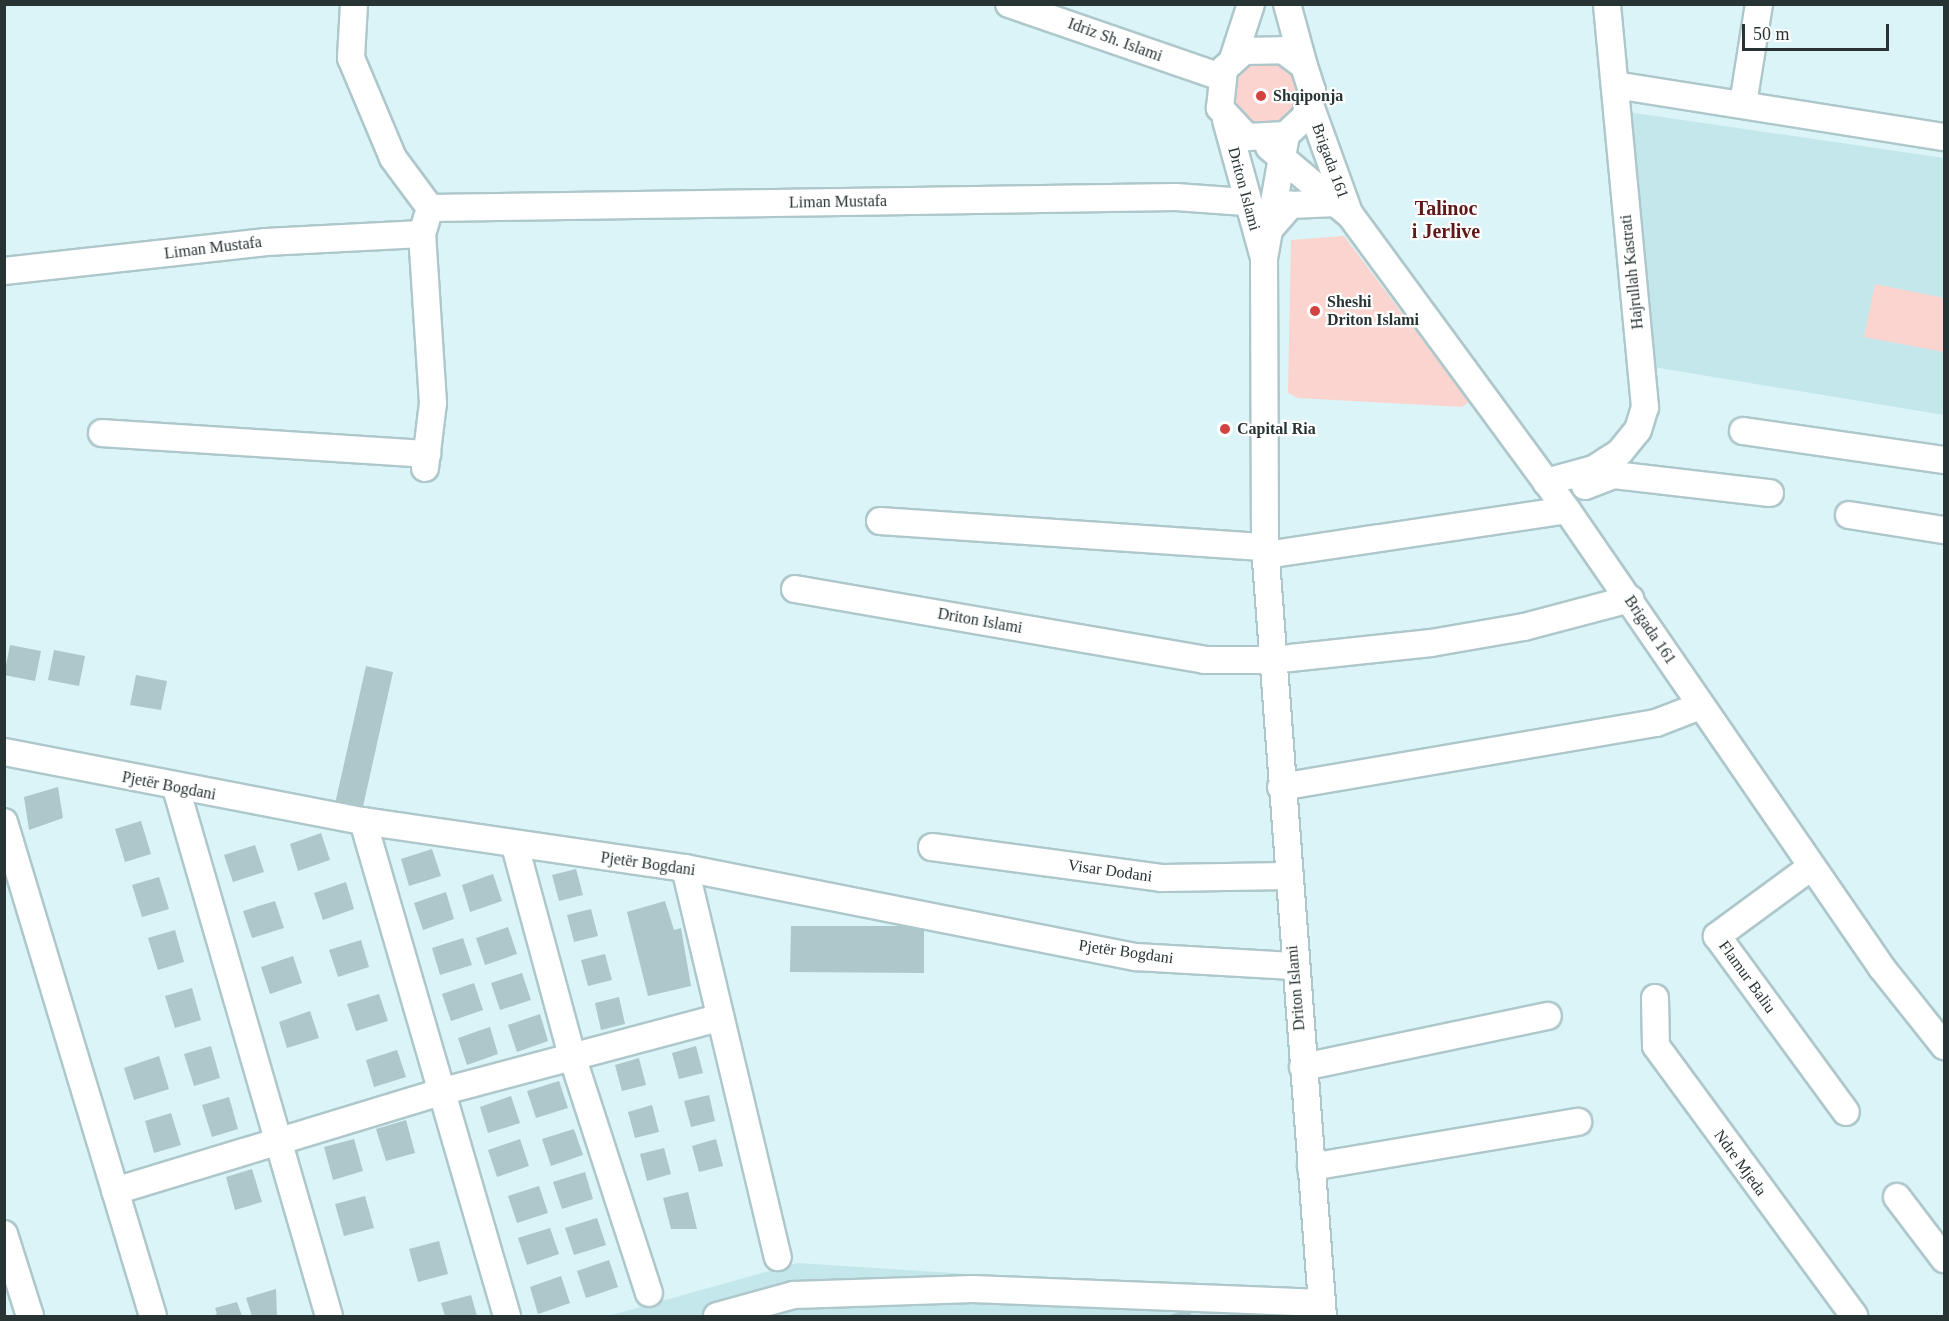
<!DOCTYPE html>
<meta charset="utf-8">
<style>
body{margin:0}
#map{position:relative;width:1949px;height:1321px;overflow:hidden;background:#daf4f7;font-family:"Times New Roman",serif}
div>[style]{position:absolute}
.built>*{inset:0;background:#c4e7eb}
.green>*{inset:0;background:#fcd4cf}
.round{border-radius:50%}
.building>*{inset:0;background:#adc7ca}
.roads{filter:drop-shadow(2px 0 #aec7ca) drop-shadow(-2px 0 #aec7ca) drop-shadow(0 2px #aec7ca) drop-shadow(0 -2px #aec7ca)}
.minor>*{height:26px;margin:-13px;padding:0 13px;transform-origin:13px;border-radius:13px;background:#fff}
.dots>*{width:16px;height:16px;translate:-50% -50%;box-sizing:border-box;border:3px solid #fff;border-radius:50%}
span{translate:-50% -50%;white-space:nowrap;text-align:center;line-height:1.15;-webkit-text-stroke:4.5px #fff;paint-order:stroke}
.street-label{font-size:16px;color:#283334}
.poi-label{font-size:16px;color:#283334;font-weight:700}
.left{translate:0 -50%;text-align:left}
.quarter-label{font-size:20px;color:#5e1918;font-weight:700}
.frame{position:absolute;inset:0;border:6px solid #283334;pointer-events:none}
.scale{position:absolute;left:1742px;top:24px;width:147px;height:27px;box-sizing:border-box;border:3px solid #283334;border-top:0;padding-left:8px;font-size:18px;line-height:21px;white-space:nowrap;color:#283334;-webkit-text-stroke:4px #fff;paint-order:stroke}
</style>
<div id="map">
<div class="built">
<i style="clip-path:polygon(1607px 109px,1944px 158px,1944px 415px,1641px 365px)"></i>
<i style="clip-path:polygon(798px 1263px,1242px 1292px,1257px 1316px,608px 1316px)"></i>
</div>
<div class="green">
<i class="round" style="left:1235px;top:62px;width:62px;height:62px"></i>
<i style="clip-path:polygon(1344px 236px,1469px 402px,1462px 407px,1298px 398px,1288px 393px,1291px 240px)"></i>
<i style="clip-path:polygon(1875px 284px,1944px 298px,1944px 352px,1864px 337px)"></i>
</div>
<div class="building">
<i style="clip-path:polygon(10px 645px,41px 651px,35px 681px,4px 675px)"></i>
<i style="clip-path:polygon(54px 650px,85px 656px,79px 686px,48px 680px)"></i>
<i style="clip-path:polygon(366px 666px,393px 672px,362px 811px,335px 804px)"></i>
<i style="clip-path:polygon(136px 675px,167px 681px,161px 710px,130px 705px)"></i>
<i style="clip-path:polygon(58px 787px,63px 818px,29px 830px,24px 797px)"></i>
<i style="clip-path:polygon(141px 821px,151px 854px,125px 862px,115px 829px)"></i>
<i style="clip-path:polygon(321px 833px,330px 860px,298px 871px,290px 844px)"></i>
<i style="clip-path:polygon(255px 845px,264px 872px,233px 882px,224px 855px)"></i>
<i style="clip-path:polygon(432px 849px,441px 876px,409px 886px,401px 859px)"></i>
<i style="clip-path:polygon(576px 869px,583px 895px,559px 901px,552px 875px)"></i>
<i style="clip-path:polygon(493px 874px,502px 901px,470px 912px,462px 885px)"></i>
<i style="clip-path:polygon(159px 877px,169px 909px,142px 917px,132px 885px)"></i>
<i style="clip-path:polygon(346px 882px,354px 909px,323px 920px,314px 893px)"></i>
<i style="clip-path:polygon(446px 892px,454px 919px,423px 930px,414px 903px)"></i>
<i style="clip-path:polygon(275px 901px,284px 928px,252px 938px,243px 911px)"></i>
<i style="clip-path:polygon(665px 901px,674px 930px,681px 928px,691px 986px,648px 996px,627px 912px)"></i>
<i style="clip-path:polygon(591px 909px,598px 936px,574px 942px,567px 915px)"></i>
<i style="clip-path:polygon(791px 926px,924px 926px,924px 973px,790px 972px)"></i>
<i style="clip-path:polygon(508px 927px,517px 954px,485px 965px,476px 938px)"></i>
<i style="clip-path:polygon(175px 930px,184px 962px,158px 970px,148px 938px)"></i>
<i style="clip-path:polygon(463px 938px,472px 965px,440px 975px,432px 948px)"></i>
<i style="clip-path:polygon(361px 940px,369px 967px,338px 977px,329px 950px)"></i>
<i style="clip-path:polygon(605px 954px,612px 980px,588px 986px,581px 960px)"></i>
<i style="clip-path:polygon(293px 956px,302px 983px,270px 994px,261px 967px)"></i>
<i style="clip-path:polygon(522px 973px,531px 1000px,500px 1010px,491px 983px)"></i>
<i style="clip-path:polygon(474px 983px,483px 1010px,451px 1021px,442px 994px)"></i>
<i style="clip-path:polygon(192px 988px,201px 1020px,175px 1028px,165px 996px)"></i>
<i style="clip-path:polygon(379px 994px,388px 1021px,356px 1031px,347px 1004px)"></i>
<i style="clip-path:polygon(619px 997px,625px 1024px,601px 1030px,595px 1003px)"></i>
<i style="clip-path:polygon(310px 1011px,319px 1038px,287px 1048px,279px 1022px)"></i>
<i style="clip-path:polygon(540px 1014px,548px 1041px,517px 1052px,508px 1025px)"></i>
<i style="clip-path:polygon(490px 1027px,498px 1054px,467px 1065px,458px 1038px)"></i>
<i style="clip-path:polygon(211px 1046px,220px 1078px,194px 1086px,184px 1054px)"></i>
<i style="clip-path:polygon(696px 1046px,703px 1073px,679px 1079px,672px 1053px)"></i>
<i style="clip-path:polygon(397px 1050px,406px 1077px,374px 1087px,366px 1060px)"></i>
<i style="clip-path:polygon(159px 1056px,169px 1089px,134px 1100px,124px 1068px)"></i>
<i style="clip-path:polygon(639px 1058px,646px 1085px,622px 1091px,615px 1065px)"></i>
<i style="clip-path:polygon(559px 1081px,568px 1108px,536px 1118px,527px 1091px)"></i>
<i style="clip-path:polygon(709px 1095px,715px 1121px,691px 1127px,684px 1101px)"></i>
<i style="clip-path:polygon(511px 1096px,520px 1123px,488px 1133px,480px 1107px)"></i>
<i style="clip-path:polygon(229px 1097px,238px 1129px,212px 1137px,202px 1105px)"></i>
<i style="clip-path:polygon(652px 1105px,659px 1132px,635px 1138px,628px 1112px)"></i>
<i style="clip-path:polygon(171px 1113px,181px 1145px,154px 1153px,145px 1121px)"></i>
<i style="clip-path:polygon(406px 1120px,415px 1153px,386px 1161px,376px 1129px)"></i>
<i style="clip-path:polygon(574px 1129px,583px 1155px,551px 1166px,542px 1139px)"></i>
<i style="clip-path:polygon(354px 1139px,363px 1171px,333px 1180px,324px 1147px)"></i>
<i style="clip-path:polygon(520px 1139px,529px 1166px,497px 1177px,488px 1150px)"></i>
<i style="clip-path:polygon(716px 1139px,723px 1166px,699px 1172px,692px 1146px)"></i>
<i style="clip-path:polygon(664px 1148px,671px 1174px,647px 1181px,640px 1154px)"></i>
<i style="clip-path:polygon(252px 1169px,262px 1202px,235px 1210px,226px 1177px)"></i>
<i style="clip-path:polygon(585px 1172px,593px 1199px,562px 1209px,553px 1182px)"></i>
<i style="clip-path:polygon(539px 1186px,548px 1213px,517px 1223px,508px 1196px)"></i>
<i style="clip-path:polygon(688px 1192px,697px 1229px,671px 1229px,663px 1198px)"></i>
<i style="clip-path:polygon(365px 1196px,374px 1228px,344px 1236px,335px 1204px)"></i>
<i style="clip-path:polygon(597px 1218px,606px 1245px,574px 1255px,565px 1228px)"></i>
<i style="clip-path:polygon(550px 1228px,559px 1254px,527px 1265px,518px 1238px)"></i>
<i style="clip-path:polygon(439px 1241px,448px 1274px,418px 1282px,409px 1249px)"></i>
<i style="clip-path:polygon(609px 1260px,618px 1287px,586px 1298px,577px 1271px)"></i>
<i style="clip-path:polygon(561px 1276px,570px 1303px,538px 1314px,530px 1287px)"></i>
<i style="clip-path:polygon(276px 1289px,277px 1316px,252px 1316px,246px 1298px)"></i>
<i style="clip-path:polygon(471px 1295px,477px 1316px,445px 1316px,441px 1303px)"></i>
<i style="clip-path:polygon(237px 1302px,242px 1316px,212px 1316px,217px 1314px,215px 1308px)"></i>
<i style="clip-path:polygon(1189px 1309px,1191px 1316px,1167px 1316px)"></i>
</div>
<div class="roads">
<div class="minor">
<i style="left:354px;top:4px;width:54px;rotate:93.2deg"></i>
<i style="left:351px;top:58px;width:108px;rotate:67.2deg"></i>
<i style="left:393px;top:158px;width:62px;rotate:53.5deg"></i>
<i style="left:430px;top:208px;width:746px;rotate:-0.84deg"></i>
<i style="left:1176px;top:197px;width:69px;rotate:4.1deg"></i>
<i style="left:1009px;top:4px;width:224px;rotate:19deg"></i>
<i style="left:1287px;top:4px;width:64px;rotate:74.7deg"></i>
<i style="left:1233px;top:59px;width:58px;rotate:-71.9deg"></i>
<i style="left:1615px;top:85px;width:333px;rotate:9deg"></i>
<i style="left:1743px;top:104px;width:101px;rotate:-80.9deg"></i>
<i style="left:1310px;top:105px;width:115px;rotate:70.1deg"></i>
<i style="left:1226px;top:120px;width:139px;rotate:74.6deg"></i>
<i style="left:1286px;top:135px;width:39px;rotate:177deg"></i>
<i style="left:1247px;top:137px;width:40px;rotate:-133deg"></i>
<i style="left:1220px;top:108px;width:39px;rotate:-84deg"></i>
<i style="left:1224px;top:69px;width:27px;rotate:-42deg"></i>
<i style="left:1244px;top:51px;width:39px;rotate:-1deg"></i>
<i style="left:1283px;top:50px;width:26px;rotate:37deg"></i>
<i style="left:1304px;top:66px;width:26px;rotate:72deg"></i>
<i style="left:1312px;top:91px;width:27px;rotate:105deg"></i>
<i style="left:1305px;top:117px;width:26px;rotate:137deg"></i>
<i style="left:1286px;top:135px;width:125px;rotate:100.1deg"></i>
<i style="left:1264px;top:258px;width:289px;rotate:89.8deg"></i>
<i style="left:1265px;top:547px;width:771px;rotate:85.69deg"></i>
<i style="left:1269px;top:147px;width:107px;rotate:40.1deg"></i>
<i style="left:1351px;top:216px;width:365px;rotate:53.7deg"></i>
<i style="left:1567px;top:510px;width:556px;rotate:55.48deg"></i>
<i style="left:1882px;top:968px;width:100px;rotate:51.5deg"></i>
<i style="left:1268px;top:231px;width:35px;rotate:-49deg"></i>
<i style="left:1291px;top:205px;width:44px;rotate:-2.6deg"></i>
<i style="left:4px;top:271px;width:264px;rotate:-6.3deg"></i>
<i style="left:266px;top:242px;width:156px;rotate:-2.9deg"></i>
<i style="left:1743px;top:431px;width:203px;rotate:8.2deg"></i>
<i style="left:102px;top:433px;width:326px;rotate:3.7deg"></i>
<i style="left:425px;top:468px;width:65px;rotate:-83deg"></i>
<i style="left:433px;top:403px;width:169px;rotate:-93.7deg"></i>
<i style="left:422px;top:234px;width:17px;rotate:-73deg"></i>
<i style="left:1546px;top:482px;width:50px;rotate:-15.2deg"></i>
<i style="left:1594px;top:469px;width:31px;rotate:-33deg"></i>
<i style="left:1620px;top:452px;width:28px;rotate:-51deg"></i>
<i style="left:1638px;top:430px;width:24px;rotate:-73deg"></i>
<i style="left:1645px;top:407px;width:405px;rotate:-95.4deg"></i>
<i style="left:1585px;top:486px;width:31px;rotate:-21deg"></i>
<i style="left:1614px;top:475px;width:157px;rotate:6.6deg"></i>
<i style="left:1849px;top:515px;width:96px;rotate:9deg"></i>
<i style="left:880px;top:521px;width:386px;rotate:3.9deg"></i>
<i style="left:1266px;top:555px;width:304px;rotate:-8.5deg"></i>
<i style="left:795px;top:589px;width:415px;rotate:9.8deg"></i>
<i style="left:1204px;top:660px;width:68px"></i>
<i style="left:1272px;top:660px;width:160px;rotate:-6.1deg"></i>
<i style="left:1431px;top:643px;width:94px;rotate:-9.8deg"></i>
<i style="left:1524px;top:627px;width:110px;rotate:-14.8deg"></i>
<i style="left:4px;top:752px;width:366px;rotate:10.9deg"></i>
<i style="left:363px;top:821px;width:325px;rotate:8.3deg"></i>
<i style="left:685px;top:868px;width:460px;rotate:11.2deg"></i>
<i style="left:1136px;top:957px;width:157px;rotate:3.3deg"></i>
<i style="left:1281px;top:787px;width:380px;rotate:-9.7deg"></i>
<i style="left:1656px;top:723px;width:47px;rotate:-21.1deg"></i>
<i style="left:176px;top:788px;width:550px;rotate:73.84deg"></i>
<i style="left:363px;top:821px;width:516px;rotate:73.78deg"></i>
<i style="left:4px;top:822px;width:516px;rotate:73.22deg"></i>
<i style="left:515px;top:846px;width:218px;rotate:74.8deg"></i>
<i style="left:572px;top:1056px;width:249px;rotate:72deg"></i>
<i style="left:932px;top:847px;width:231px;rotate:7.7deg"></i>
<i style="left:1161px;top:878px;width:129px;rotate:-0.9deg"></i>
<i style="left:1811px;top:867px;width:117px;rotate:143.7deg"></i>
<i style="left:1717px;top:936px;width:218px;rotate:53.8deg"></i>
<i style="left:685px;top:868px;width:400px;rotate:76.6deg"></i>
<i style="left:1655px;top:998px;width:48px;rotate:88.8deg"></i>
<i style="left:1656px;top:1046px;width:335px;rotate:53.7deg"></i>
<i style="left:1303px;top:1067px;width:250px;rotate:-11.8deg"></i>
<i style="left:1311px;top:1167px;width:271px;rotate:-9.6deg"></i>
<i style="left:115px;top:1191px;width:340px;rotate:-16.9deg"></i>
<i style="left:440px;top:1092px;width:289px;rotate:-14.9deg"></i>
<i style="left:1897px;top:1197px;width:78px;rotate:52.8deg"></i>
<i style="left:4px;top:1234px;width:86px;rotate:72.4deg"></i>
<i style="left:717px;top:1316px;width:80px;rotate:-15.3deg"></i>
<i style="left:794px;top:1295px;width:179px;rotate:-1.9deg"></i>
<i style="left:973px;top:1289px;width:349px;rotate:2.3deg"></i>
</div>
</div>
<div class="dots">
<i style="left:1261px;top:96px;background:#d24340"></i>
<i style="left:1315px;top:311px;background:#d24340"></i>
<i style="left:1225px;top:429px;background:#d24340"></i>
</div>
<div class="street-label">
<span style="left:1115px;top:40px;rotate:20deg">Idriz Sh. Islami</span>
<span style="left:1330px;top:161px;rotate:70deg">Brigada 161</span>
<span style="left:1244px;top:189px;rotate:75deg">Driton Islami</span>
<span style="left:838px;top:202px;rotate:-1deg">Liman Mustafa</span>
<span style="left:213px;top:248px;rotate:-7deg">Liman Mustafa</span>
<span style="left:1632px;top:272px;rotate:-96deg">Hajrullah Kastrati</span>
<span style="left:980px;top:621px;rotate:10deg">Driton Islami</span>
<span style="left:1650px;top:630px;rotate:56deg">Brigada 161</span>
<span style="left:169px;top:786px;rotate:11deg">Pjetër Bogdani</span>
<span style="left:648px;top:864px;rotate:8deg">Pjetër Bogdani</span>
<span style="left:1110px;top:871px;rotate:8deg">Visar Dodani</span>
<span style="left:1126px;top:952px;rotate:8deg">Pjetër Bogdani</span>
<span style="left:1747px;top:977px;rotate:54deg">Flamur Baliu</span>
<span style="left:1296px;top:988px;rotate:-95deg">Driton Islami</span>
<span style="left:1740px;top:1163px;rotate:54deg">Ndre Mjeda</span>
</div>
<div class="poi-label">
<span class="left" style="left:1273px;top:96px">Shqiponja</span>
<span class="left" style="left:1327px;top:311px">Sheshi<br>Driton Islami</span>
<span class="left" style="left:1237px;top:429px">Capital Ria</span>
</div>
<div class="quarter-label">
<span style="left:1446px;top:220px">Talinoc<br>i Jerlive</span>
</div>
<div class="frame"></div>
<div class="scale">50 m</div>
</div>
